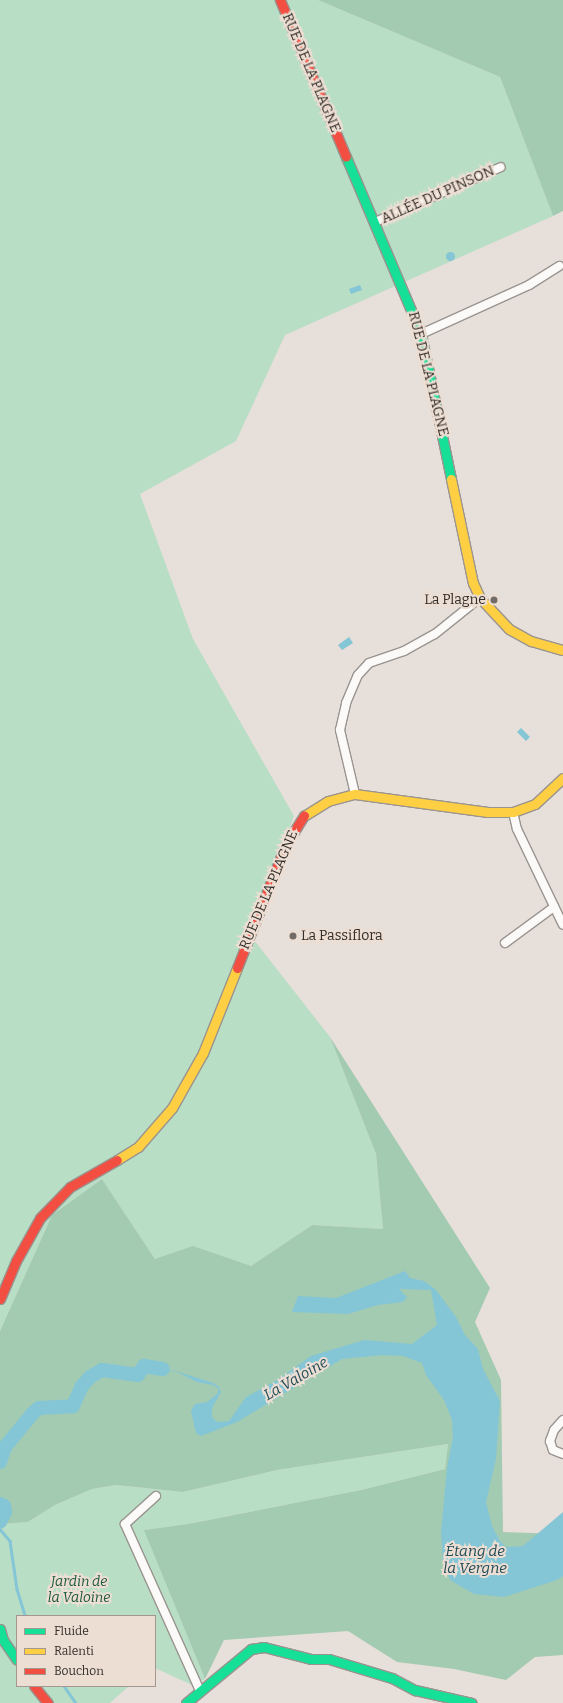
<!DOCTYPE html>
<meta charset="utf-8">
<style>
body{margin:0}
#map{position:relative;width:563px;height:1703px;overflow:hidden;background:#e7dfd9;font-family:Bitter,serif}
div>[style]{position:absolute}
.green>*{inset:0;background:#b9dec6}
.forest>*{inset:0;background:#a3cbb2}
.water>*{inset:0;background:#84c5d6}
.round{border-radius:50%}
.stream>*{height:2.5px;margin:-1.25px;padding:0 1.25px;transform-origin:1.25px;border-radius:1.25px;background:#84c5d6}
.river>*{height:14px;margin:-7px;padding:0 7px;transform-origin:7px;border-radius:7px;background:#84c5d6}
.roads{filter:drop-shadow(1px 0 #9a948f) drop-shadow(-1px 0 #9a948f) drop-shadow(0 1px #9a948f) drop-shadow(0 -1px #9a948f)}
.street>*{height:8px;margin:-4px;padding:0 4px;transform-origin:4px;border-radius:4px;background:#fbfaf9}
.fast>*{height:9px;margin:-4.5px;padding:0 4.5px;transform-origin:4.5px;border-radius:4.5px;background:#16e098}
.slow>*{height:9px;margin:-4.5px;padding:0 4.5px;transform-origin:4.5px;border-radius:4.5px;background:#ffcf43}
.jam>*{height:9px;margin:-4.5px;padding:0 4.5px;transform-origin:4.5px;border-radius:4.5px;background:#f24e42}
.dots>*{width:11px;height:11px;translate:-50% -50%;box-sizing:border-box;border:2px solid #edded3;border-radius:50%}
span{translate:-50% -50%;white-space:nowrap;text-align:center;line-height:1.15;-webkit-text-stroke:4px #edded3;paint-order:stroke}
.street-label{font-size:14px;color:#332d29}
.poi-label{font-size:14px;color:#332d29}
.right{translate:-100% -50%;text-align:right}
.left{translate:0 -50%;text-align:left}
.park-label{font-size:14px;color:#1d5a3f;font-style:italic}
.water-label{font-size:15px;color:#214c58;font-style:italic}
.legend{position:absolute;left:16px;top:1615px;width:140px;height:72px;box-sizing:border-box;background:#edded3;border:1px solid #a3978f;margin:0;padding:5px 7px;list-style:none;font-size:12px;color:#332d29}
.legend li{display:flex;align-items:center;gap:8px;height:20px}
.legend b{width:20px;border:1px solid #a3978f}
</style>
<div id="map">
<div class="green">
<i style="clip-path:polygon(0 0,318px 0,500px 77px,553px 216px,285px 335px,236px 441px,140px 494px,193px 639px,294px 816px,250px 935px,330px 1037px,376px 1154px,383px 1229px,312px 1225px,251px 1266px,155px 1259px,102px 1179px,52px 1215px,0 1331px)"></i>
<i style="clip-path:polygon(448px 1444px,445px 1469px,361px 1490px,188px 1524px,145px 1530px,205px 1679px,192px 1685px,155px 1668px,155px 1616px,17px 1616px,17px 1686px,129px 1686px,110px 1703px,0 1703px,0 1524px,28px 1522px,55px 1505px,92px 1489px,116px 1485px,183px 1492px,277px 1470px)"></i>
</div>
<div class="forest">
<i style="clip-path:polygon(318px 0,563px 0,563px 211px,553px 216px,500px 77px)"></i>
<i style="clip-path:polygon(330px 1037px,490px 1288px,475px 1322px,501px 1380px,503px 1532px,563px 1534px,563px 1655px,535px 1657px,506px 1680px,454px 1669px,397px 1662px,348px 1631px,224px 1640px,205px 1679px,144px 1530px,188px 1524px,361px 1490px,445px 1469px,448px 1444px,277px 1470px,183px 1492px,116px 1485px,92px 1489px,55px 1505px,28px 1522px,0 1524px,0 1331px,52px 1215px,102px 1179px,155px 1259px,193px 1246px,251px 1266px,312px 1225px,383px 1229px,376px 1154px)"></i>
</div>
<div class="water">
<i class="round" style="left:445.5px;top:251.5px;width:9px;height:9px"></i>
<i style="clip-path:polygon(360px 285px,362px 290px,351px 294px,349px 289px)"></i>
<i style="clip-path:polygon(349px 637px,353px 643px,342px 650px,338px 645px)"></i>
<i style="clip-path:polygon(521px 728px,530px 737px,526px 741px,517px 732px)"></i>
<i style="clip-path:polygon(405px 1271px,410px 1278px,424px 1281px,436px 1290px,456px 1317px,465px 1335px,478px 1349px,483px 1369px,500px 1401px,496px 1459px,486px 1502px,492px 1526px,500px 1541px,506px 1547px,523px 1546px,563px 1512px,563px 1576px,557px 1580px,504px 1597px,474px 1594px,450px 1580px,443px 1562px,441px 1532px,447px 1468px,453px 1437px,452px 1420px,444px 1400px,426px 1375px,422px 1363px,403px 1356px,383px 1355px,342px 1359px,237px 1422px,201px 1436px,196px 1433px,191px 1411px,195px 1404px,207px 1402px,217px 1394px,219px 1389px,213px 1385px,197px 1382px,177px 1372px,157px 1369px,148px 1368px,142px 1380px,119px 1373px,104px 1374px,91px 1380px,75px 1410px,42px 1410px,37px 1413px,20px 1437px,10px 1445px,0 1469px,5px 1447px,33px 1413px,39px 1408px,73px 1407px,82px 1386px,90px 1377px,102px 1370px,138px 1375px,144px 1366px,147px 1366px,179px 1372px,213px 1383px,219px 1387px,221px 1392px,212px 1408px,212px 1417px,217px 1422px,229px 1421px,246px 1397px,276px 1381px,311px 1356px,364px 1340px,412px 1344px,437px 1325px,431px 1290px,399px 1289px,407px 1297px,403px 1302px,378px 1305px,348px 1314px,292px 1312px,298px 1296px,336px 1298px)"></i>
<i style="clip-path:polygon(0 1501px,9px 1505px,10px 1515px,0 1525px,5px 1512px)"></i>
</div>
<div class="stream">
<i style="left:0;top:1529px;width:16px;rotate:50deg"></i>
<i style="left:10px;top:1541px;width:49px;rotate:81.7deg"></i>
<i style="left:17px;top:1589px;width:28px;rotate:73deg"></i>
<i style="left:64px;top:1686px;width:21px;rotate:55deg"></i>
</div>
<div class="river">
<i style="left:0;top:1462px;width:16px;rotate:-72deg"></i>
<i style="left:5px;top:1447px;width:44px;rotate:-50.5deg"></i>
<i style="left:33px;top:1413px;width:8px;rotate:-40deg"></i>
<i style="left:39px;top:1408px;width:34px;rotate:-3deg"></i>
<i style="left:73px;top:1406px;width:22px;rotate:-66deg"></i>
<i style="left:82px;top:1386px;width:12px;rotate:-48deg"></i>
<i style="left:90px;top:1377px;width:14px;rotate:-30deg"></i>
<i style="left:102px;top:1370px;width:36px;rotate:8deg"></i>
<i style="left:138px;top:1375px;width:11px;rotate:-56deg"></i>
<i style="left:144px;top:1366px;width:19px;rotate:9deg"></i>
<i style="left:0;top:1504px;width:4px;rotate:27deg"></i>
<i style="left:4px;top:1506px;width:6px;rotate:81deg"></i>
<i style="left:5px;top:1512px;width:11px;rotate:117deg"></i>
</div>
<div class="roads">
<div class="street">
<i style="left:375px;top:222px;width:137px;rotate:-23.6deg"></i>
<i style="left:421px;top:334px;width:119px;rotate:-24.4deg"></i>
<i style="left:529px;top:285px;width:36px;rotate:-32deg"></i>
<i style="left:355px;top:794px;width:66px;rotate:-103.2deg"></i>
<i style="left:340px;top:730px;width:28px;rotate:-77deg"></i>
<i style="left:346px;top:703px;width:30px;rotate:-67deg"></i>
<i style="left:358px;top:675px;width:16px;rotate:-47deg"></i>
<i style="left:369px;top:663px;width:37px;rotate:-19deg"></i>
<i style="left:404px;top:651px;width:35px;rotate:-29deg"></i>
<i style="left:435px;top:634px;width:58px;rotate:-38.7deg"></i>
<i style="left:513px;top:812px;width:17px;rotate:77deg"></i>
<i style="left:517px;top:829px;width:106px;rotate:64.4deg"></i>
<i style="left:505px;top:943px;width:61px;rotate:-36.3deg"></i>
<i style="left:563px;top:1420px;width:13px;rotate:132deg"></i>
<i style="left:554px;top:1430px;width:12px;rotate:110deg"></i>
<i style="left:550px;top:1441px;width:9px;rotate:72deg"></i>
<i style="left:553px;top:1450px;width:11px;rotate:22deg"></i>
<i style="left:156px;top:1496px;width:42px;rotate:137.9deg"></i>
<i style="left:125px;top:1524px;width:183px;rotate:65.8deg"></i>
</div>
<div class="fast">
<i style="left:346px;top:157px;width:192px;rotate:67deg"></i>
<i style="left:421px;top:334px;width:148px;rotate:78.3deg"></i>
<i style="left:0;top:1629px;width:11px;rotate:75deg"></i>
<i style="left:3px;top:1640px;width:24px;rotate:55deg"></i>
<i style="left:186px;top:1703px;width:85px;rotate:-39.7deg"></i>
<i style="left:251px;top:1649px;width:13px;rotate:-9deg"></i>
<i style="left:264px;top:1647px;width:49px;rotate:14.3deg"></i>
<i style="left:311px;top:1659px;width:18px"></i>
<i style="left:329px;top:1659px;width:66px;rotate:16.8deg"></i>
<i style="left:392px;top:1678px;width:26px;rotate:28deg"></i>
<i style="left:415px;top:1690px;width:58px;rotate:12.8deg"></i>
</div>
<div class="slow">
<i style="left:451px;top:479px;width:106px;rotate:78.1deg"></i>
<i style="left:473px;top:583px;width:17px;rotate:65deg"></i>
<i style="left:480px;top:598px;width:42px;rotate:46.9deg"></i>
<i style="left:509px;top:629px;width:25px;rotate:29deg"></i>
<i style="left:531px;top:641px;width:33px;rotate:16deg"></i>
<i style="left:304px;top:816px;width:28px;rotate:-32deg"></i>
<i style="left:328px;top:801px;width:28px;rotate:-15deg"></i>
<i style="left:355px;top:794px;width:134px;rotate:7.7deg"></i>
<i style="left:488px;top:812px;width:25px"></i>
<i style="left:513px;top:812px;width:23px;rotate:-20deg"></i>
<i style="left:535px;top:804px;width:38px;rotate:-43deg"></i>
<i style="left:117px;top:1160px;width:25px;rotate:-32deg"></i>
<i style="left:138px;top:1147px;width:52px;rotate:-48.9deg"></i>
<i style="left:172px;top:1108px;width:63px;rotate:-60.6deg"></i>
<i style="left:203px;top:1053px;width:92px;rotate:-68.2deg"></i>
</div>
<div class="jam">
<i style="left:280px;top:0;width:170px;rotate:67.2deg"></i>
<i style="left:237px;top:968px;width:131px;rotate:-68.5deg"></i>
<i style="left:285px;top:846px;width:36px;rotate:-58deg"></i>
<i style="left:0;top:1299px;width:41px;rotate:-67.2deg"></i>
<i style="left:16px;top:1261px;width:49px;rotate:-60.8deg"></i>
<i style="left:40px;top:1218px;width:43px;rotate:-45.9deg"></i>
<i style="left:70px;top:1187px;width:54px;rotate:-29.9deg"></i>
<i style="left:34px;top:1686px;width:22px;rotate:51deg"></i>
</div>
</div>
<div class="dots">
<i style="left:494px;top:600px;background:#726b67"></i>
<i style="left:293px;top:936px;background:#726b67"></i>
</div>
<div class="street-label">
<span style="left:311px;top:73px;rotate:67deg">RUE DE LA PLAGNE</span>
<span style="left:438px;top:195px;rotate:-24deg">ALLÉE DU PINSON</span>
<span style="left:428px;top:374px;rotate:76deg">RUE DE LA PLAGNE</span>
<span style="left:269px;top:890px;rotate:-67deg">RUE DE LA PLAGNE</span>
</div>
<div class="poi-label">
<span class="right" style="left:486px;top:600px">La Plagne</span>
<span class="left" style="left:301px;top:936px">La Passiflora</span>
</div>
<div class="park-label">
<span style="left:79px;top:1590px">Jardin de<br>la Valoine</span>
</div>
<div class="water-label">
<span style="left:296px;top:1379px;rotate:-30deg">La Valoine</span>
<span style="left:475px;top:1560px">Étang de<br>la Vergne</span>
</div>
<ul class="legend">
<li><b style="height:5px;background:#16e098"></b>Fluide</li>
<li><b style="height:5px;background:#ffcf43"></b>Ralenti</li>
<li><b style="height:5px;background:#f24e42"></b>Bouchon</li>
</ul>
</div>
